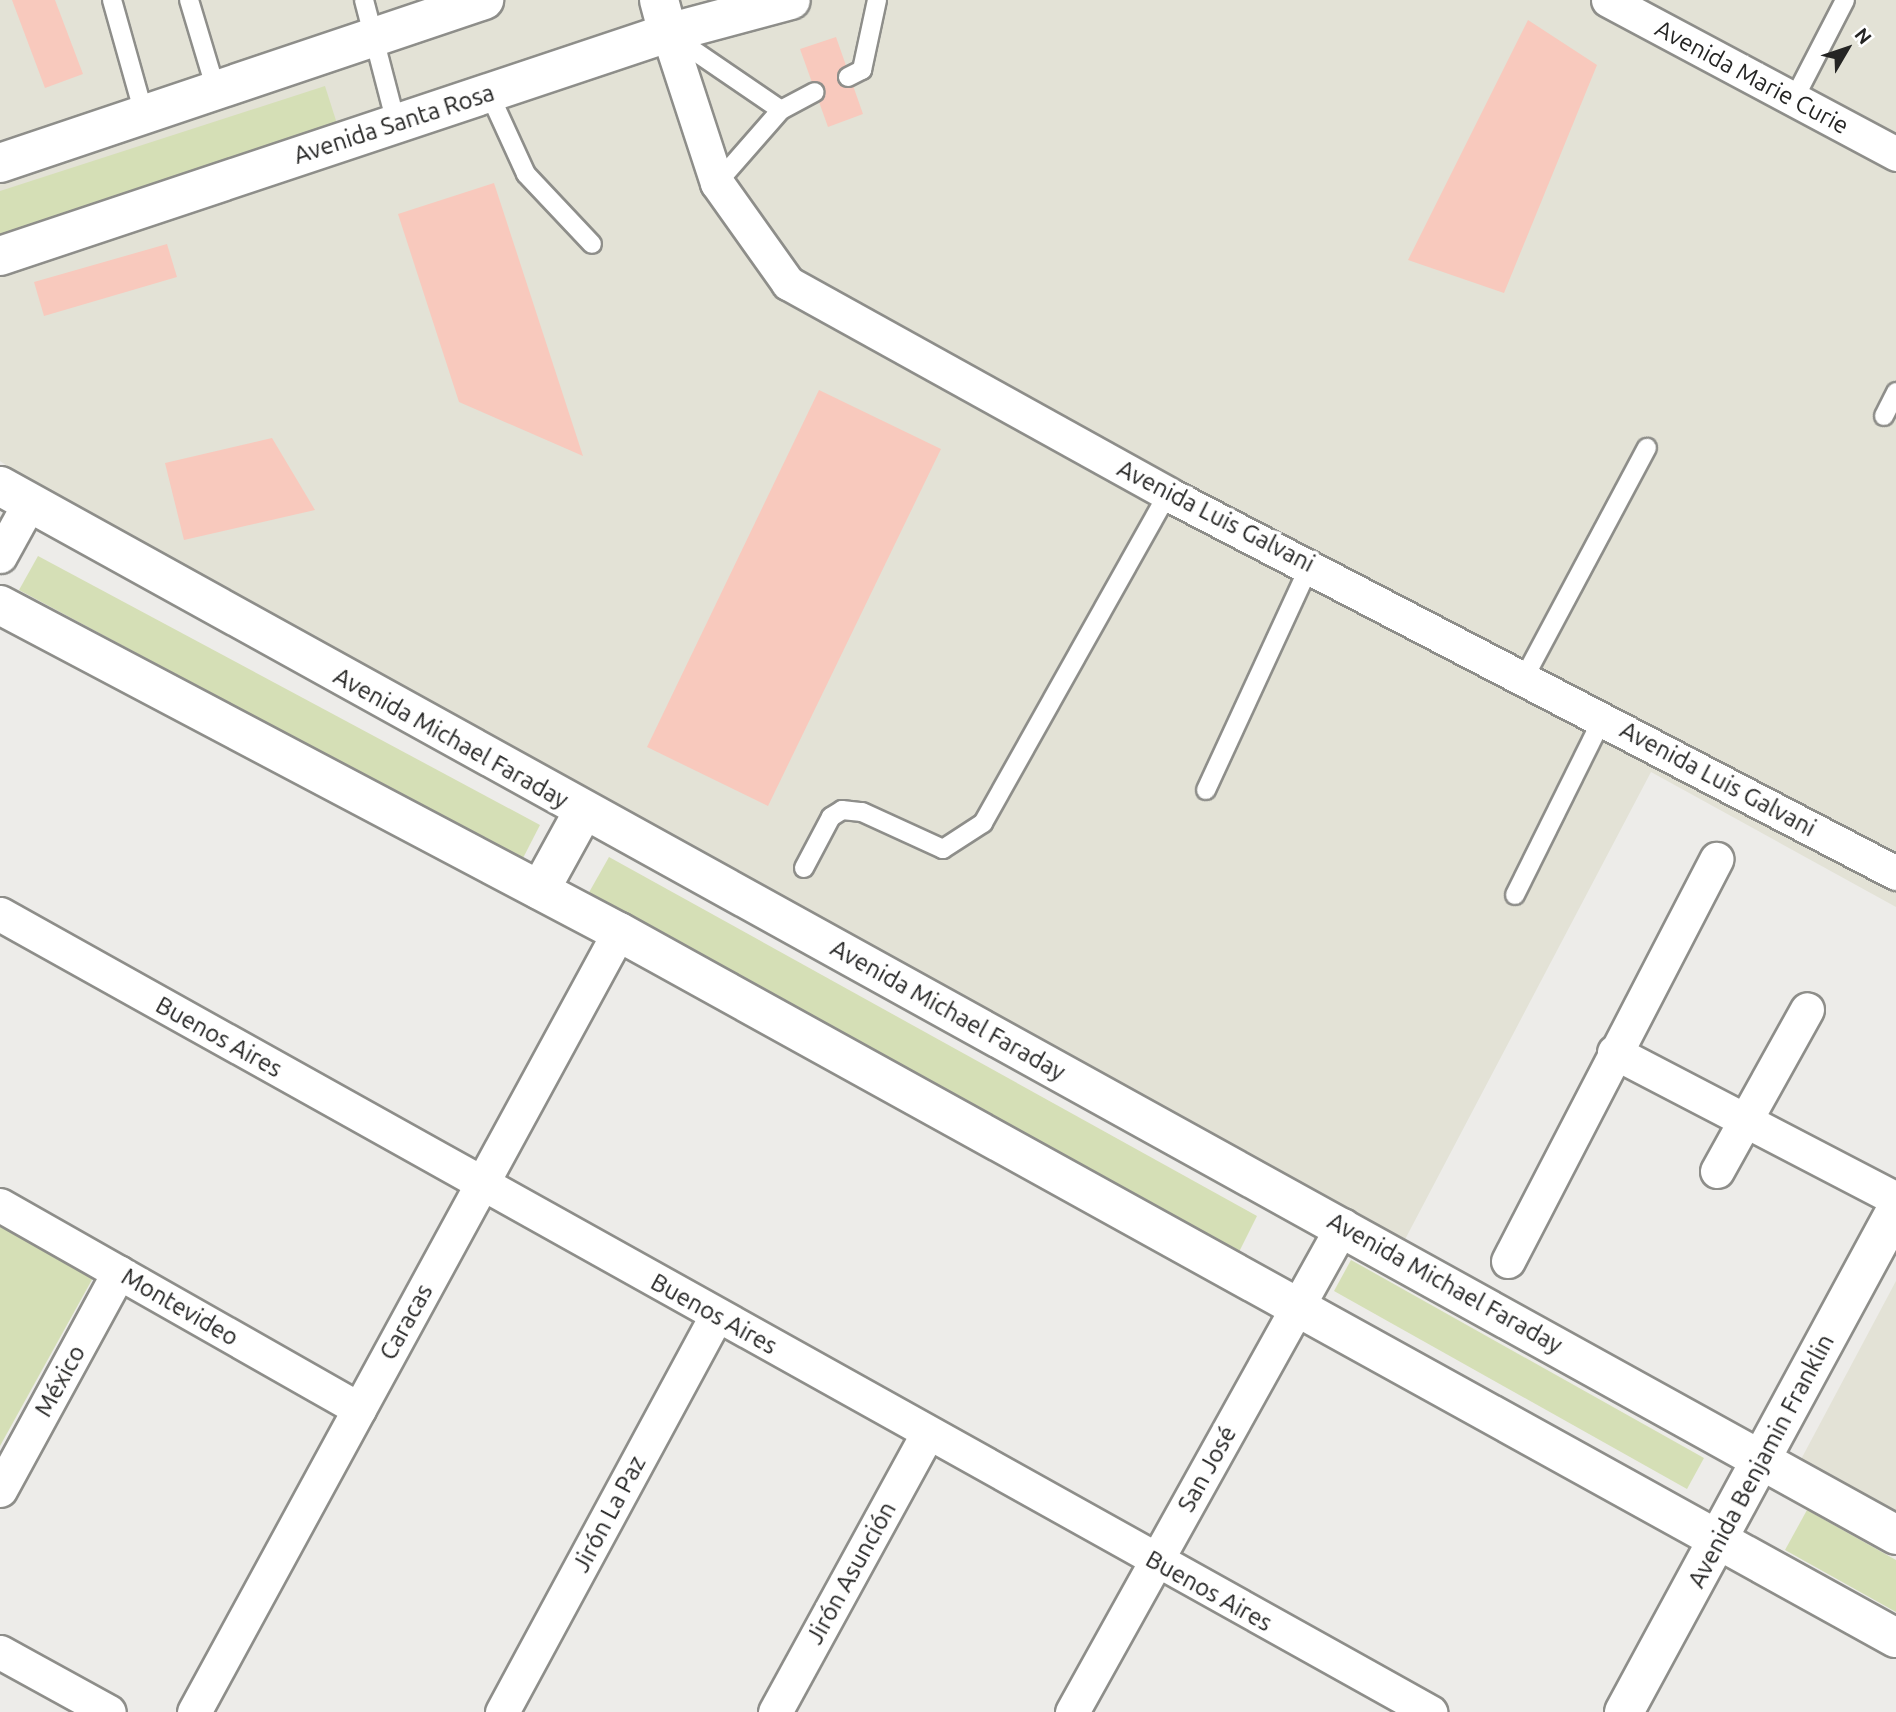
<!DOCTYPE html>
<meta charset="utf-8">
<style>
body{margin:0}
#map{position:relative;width:1896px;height:1712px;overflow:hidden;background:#edece9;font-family:Ubuntu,sans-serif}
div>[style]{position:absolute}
.built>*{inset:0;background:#e3e2d6}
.green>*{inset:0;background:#d5dfb6}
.building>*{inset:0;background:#f8c9bd}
.roads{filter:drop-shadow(2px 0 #8e8e8a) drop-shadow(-2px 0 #8e8e8a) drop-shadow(0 2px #8e8e8a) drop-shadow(0 -2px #8e8e8a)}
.service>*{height:18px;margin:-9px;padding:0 9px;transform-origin:9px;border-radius:9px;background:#fff}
.minor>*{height:33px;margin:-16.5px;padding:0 16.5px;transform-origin:16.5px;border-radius:16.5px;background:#fff}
.tertiary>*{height:38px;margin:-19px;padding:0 19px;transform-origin:19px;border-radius:19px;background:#fff}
.secondary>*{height:38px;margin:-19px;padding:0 19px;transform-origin:19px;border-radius:19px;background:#fff}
span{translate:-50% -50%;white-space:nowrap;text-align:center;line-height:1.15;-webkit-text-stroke:7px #fff;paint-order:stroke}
.street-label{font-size:24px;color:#252524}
.north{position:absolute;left:1812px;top:14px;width:70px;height:70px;-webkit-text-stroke:5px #fff;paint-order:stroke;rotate:51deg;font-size:19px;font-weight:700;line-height:28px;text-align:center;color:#252524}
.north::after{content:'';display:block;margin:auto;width:24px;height:32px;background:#252524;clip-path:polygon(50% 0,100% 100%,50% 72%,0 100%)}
</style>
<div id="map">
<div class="built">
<i style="clip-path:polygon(0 0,1896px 0,1896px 907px,1651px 772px,1401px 1247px,120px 544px,0 461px)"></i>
<i style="clip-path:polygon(1896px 1281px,1896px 1518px,1798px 1465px)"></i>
</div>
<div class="green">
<i style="clip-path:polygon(325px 86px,339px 130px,0 238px,0 191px)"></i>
<i style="clip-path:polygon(38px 556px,540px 825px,522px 860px,19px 590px)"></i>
<i style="clip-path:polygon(609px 857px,1257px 1216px,1239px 1252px,587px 896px)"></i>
<i style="clip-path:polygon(0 1223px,94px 1276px,0 1446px)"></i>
<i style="clip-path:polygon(1351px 1260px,1704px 1458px,1687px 1489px,1334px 1291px)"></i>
<i style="clip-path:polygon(1807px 1510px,1896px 1560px,1896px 1612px,1785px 1550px)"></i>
</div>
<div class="building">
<i style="clip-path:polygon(12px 0,55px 0,83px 74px,45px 88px)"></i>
<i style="clip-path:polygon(1528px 20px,1597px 65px,1504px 293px,1408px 260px)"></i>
<i style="clip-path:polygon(836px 37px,863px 114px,828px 127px,800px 49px)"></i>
<i style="clip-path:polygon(494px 183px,583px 456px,459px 402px,398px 214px)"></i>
<i style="clip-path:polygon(167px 244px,177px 277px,44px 316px,34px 282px)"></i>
<i style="clip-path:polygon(819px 390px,941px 449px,768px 806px,647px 747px)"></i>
<i style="clip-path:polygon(272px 438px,315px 510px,184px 540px,165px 463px)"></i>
</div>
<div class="roads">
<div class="service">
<i style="left:112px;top:0;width:118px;rotate:74.3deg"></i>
<i style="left:189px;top:0;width:94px;rotate:73.3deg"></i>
<i style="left:364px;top:0;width:127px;rotate:75.4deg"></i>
<i style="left:671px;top:35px;width:133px;rotate:34.3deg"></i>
<i style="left:781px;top:110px;width:38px;rotate:-28deg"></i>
<i style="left:848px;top:77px;width:16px;rotate:-27deg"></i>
<i style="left:862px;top:70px;width:72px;rotate:-77.9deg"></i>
<i style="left:489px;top:93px;width:89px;rotate:65.4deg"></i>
<i style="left:526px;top:174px;width:96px;rotate:46.7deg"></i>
<i style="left:1794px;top:99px;width:111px;rotate:-62.7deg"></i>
<i style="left:717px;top:183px;width:97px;rotate:-48.8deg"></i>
<i style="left:1884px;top:416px;width:27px;rotate:-63deg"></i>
<i style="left:1524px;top:678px;width:261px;rotate:-61.9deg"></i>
<i style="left:1206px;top:790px;width:248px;rotate:-65.2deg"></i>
<i style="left:804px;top:868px;width:58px;rotate:-62.1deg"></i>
<i style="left:831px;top:817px;width:13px;rotate:-32deg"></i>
<i style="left:842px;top:810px;width:20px;rotate:6deg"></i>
<i style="left:862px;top:812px;width:89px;rotate:24.6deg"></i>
<i style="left:943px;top:849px;width:48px;rotate:-33deg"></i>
<i style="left:983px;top:823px;width:377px;rotate:-60.7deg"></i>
<i style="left:1515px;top:895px;width:198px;rotate:-63.6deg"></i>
</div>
<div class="minor">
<i style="left:1608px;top:0;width:327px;rotate:28.1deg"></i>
<i style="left:668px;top:33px;width:158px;rotate:71.9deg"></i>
<i style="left:717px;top:183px;width:123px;rotate:54.6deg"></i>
<i style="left:788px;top:283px;width:435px;rotate:29deg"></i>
<i style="left:1168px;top:494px;width:821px;rotate:27.5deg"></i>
<i style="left:0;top:556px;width:56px;rotate:-61.1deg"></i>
<i style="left:0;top:914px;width:1638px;rotate:29.16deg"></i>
<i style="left:1614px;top:1052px;width:318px;rotate:27.5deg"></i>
<i style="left:1717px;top:1171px;width:185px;rotate:-60.9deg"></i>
<i style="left:0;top:1205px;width:413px;rotate:29.6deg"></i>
<i style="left:1508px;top:1261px;width:453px;rotate:-62.6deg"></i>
<i style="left:0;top:1490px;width:248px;rotate:-61.4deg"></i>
<i style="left:0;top:1652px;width:124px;rotate:28.8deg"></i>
<i style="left:194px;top:1712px;width:888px;rotate:-61.42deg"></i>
<i style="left:502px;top:1712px;width:450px;rotate:-61.6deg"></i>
<i style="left:775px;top:1712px;width:317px;rotate:-61.3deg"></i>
<i style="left:1072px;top:1712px;width:557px;rotate:-60.91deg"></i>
</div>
<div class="tertiary">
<i style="left:659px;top:0;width:34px;rotate:75deg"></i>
<i style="left:0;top:486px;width:2167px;rotate:28.95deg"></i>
<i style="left:0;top:605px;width:700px;rotate:27.85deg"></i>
<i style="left:619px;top:932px;width:1459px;rotate:28.94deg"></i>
<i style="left:540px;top:890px;width:91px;rotate:-61.2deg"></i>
<i style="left:1624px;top:1712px;width:571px;rotate:-61.55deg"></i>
</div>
<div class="secondary">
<i style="left:0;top:163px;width:511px;rotate:-18.61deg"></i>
<i style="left:0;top:256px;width:704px;rotate:-18.46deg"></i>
<i style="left:668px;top:33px;width:127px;rotate:-15deg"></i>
</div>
</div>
<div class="street-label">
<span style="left:1752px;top:77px;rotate:28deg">Avenida Marie Curie</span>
<span style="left:394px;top:124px;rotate:-18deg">Avenida Santa Rosa</span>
<span style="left:1216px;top:516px;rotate:27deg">Avenida Luis Galvani</span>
<span style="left:451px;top:738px;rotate:29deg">Avenida Michael Faraday</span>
<span style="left:1718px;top:779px;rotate:28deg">Avenida Luis Galvani</span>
<span style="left:948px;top:1010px;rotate:29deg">Avenida Michael Faraday</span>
<span style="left:219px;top:1037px;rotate:29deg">Buenos Aires</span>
<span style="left:1445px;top:1283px;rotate:29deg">Avenida Michael Faraday</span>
<span style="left:180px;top:1307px;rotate:30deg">Montevideo</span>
<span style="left:714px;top:1314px;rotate:29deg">Buenos Aires</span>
<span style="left:406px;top:1322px;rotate:-61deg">Caracas</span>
<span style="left:60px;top:1381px;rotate:-61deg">México</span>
<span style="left:1761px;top:1461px;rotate:-62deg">Avenida Benjamin Franklin</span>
<span style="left:1207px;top:1469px;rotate:-61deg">San José</span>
<span style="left:609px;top:1514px;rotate:-62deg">Jirón La Paz</span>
<span style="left:851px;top:1573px;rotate:-61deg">Jirón Asunción</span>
<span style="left:1209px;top:1591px;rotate:29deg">Buenos Aires</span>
</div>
<div class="north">N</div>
</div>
